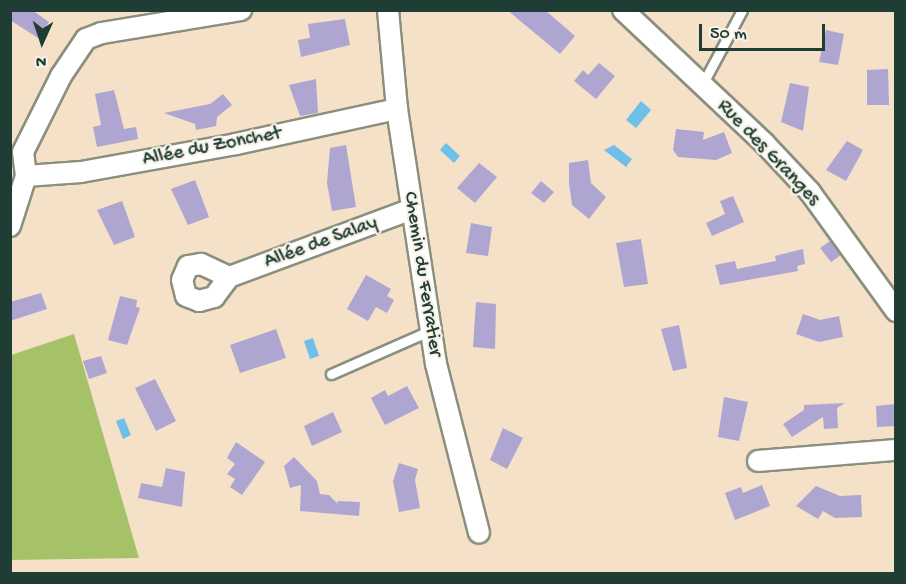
<!DOCTYPE html>
<meta charset="utf-8">
<style>
body{margin:0}
#map{position:relative;width:906px;height:584px;overflow:hidden;background:#f4e1c8;font-family:"Gochi Hand",sans-serif}
div>[style]{position:absolute}
.green>*{inset:0;background:#a5c269}
.water>*{inset:0;background:#6ebfe9}
.building>*{inset:0;background:#aea6d0}
.roads{filter:drop-shadow(2px 0 #8a8f7e) drop-shadow(-2px 0 #8a8f7e) drop-shadow(0 2px #8a8f7e) drop-shadow(0 -2px #8a8f7e)}
.service>*{height:9px;margin:-4.5px;padding:0 4.5px;transform-origin:4.5px;border-radius:4.5px;background:#fff}
.minor>*{height:20px;margin:-10px;padding:0 10px;transform-origin:10px;border-radius:10px;background:#fff}
span{translate:-50% -50%;white-space:nowrap;text-align:center;line-height:1.15;-webkit-text-stroke:4.5px #f7f3e8;paint-order:stroke}
.street-label{font-size:20px;color:#1f3d34}
.frame{position:absolute;inset:0;border:12px solid #1f3d34;pointer-events:none}
.north{position:absolute;left:12px;top:12px;width:60px;height:60px;-webkit-text-stroke:4px #f7f3e8;paint-order:stroke;rotate:183deg;font-size:16px;font-weight:700;line-height:24px;text-align:center;color:#1f3d34}
.north::after{content:'';display:block;margin:auto;width:21px;height:27px;background:#1f3d34;clip-path:polygon(50% 0,100% 100%,50% 72%,0 100%)}
.scale{position:absolute;left:699px;top:24px;width:126px;height:27px;box-sizing:border-box;border:3px solid #1f3d34;border-top:0;padding-left:8px;font-size:18px;line-height:21px;white-space:nowrap;color:#1f3d34;-webkit-text-stroke:4px #f7f3e8;paint-order:stroke}
</style>
<div id="map">
<div class="green">
<i style="clip-path:polygon(74px 334px,139px 558px,11px 560px,11px 355px)"></i>
</div>
<div class="water">
<i style="clip-path:polygon(641px 101px,651px 110px,636px 128px,626px 120px)"></i>
<i style="clip-path:polygon(446px 143px,460px 156px,454px 163px,440px 150px)"></i>
<i style="clip-path:polygon(614px 145px,632px 159px,626px 167px,604px 150px)"></i>
<i style="clip-path:polygon(313px 338px,319px 356px,310px 359px,304px 341px)"></i>
<i style="clip-path:polygon(124px 418px,131px 435px,123px 439px,116px 421px)"></i>
</div>
<div class="building">
<i style="clip-path:polygon(10px 10px,32px 10px,49px 22px,38px 38px,10px 20px)"></i>
<i style="clip-path:polygon(507px 10px,545px 10px,575px 36px,560px 54px)"></i>
<i style="clip-path:polygon(345px 19px,350px 45px,301px 57px,298px 40px,310px 38px,308px 24px)"></i>
<i style="clip-path:polygon(826px 30px,844px 34px,838px 65px,819px 62px)"></i>
<i style="clip-path:polygon(599px 63px,615px 76px,596px 99px,574px 81px,583px 70px,588px 75px)"></i>
<i style="clip-path:polygon(888px 69px,889px 105px,867px 105px,867px 70px)"></i>
<i style="clip-path:polygon(316px 79px,318px 113px,300px 116px,289px 85px)"></i>
<i style="clip-path:polygon(790px 83px,809px 87px,803px 131px,781px 122px)"></i>
<i style="clip-path:polygon(114px 90px,124px 129px,136px 127px,138px 139px,97px 147px,93px 127px,101px 125px,95px 94px)"></i>
<i style="clip-path:polygon(223px 94px,232px 105px,217px 117px,216px 126px,196px 130px,195px 124px,164px 113px,210px 104px)"></i>
<i style="clip-path:polygon(676px 129px,704px 132px,703px 140px,724px 132px,732px 153px,716px 160px,678px 157px,673px 150px)"></i>
<i style="clip-path:polygon(847px 141px,863px 150px,846px 181px,826px 170px)"></i>
<i style="clip-path:polygon(346px 145px,356px 207px,332px 211px,327px 183px,330px 148px)"></i>
<i style="clip-path:polygon(588px 160px,591px 183px,606px 197px,589px 219px,572px 205px,569px 183px,569px 163px)"></i>
<i style="clip-path:polygon(479px 163px,497px 177px,475px 203px,457px 188px)"></i>
<i style="clip-path:polygon(195px 180px,209px 217px,188px 225px,171px 189px)"></i>
<i style="clip-path:polygon(541px 181px,554px 192px,544px 203px,531px 193px)"></i>
<i style="clip-path:polygon(733px 196px,744px 222px,712px 236px,706px 223px,725px 214px,720px 201px)"></i>
<i style="clip-path:polygon(122px 201px,135px 237px,114px 245px,97px 210px)"></i>
<i style="clip-path:polygon(471px 223px,492px 227px,488px 256px,466px 253px)"></i>
<i style="clip-path:polygon(641px 239px,648px 284px,624px 287px,616px 243px)"></i>
<i style="clip-path:polygon(830px 241px,841px 255px,831px 262px,820px 248px)"></i>
<i style="clip-path:polygon(803px 249px,805px 264px,797px 266px,798px 271px,720px 285px,715px 265px,735px 261px,737px 269px,776px 261px,775px 256px)"></i>
<i style="clip-path:polygon(366px 275px,391px 289px,387px 296px,394px 300px,387px 313px,376px 307px,368px 321px,347px 309px)"></i>
<i style="clip-path:polygon(41px 293px,47px 309px,10px 321px,10px 302px)"></i>
<i style="clip-path:polygon(120px 296px,137px 300px,136px 307px,140px 308px,127px 345px,108px 340px)"></i>
<i style="clip-path:polygon(476px 302px,496px 304px,495px 349px,473px 347px)"></i>
<i style="clip-path:polygon(803px 314px,820px 320px,839px 316px,843px 337px,819px 342px,796px 334px)"></i>
<i style="clip-path:polygon(679px 325px,687px 368px,673px 371px,661px 329px)"></i>
<i style="clip-path:polygon(276px 329px,286px 358px,240px 373px,230px 345px)"></i>
<i style="clip-path:polygon(101px 356px,107px 373px,89px 379px,83px 361px)"></i>
<i style="clip-path:polygon(155px 379px,176px 421px,156px 431px,135px 388px)"></i>
<i style="clip-path:polygon(407px 386px,419px 408px,385px 425px,371px 398px,385px 390px,388px 396px)"></i>
<i style="clip-path:polygon(724px 397px,748px 402px,739px 441px,718px 437px)"></i>
<i style="clip-path:polygon(845px 403px,837px 408px,838px 428px,824px 429px,823px 417px,792px 437px,783px 424px,804px 410px,804px 405px)"></i>
<i style="clip-path:polygon(896px 404px,896px 426px,877px 427px,876px 406px)"></i>
<i style="clip-path:polygon(333px 412px,342px 432px,312px 446px,304px 426px)"></i>
<i style="clip-path:polygon(503px 428px,523px 438px,507px 469px,490px 460px)"></i>
<i style="clip-path:polygon(236px 442px,265px 462px,242px 495px,230px 487px,235px 479px,227px 474px,235px 464px,227px 458px)"></i>
<i style="clip-path:polygon(294px 457px,317px 481px,320px 494px,329px 495px,338px 504px,337px 501px,360px 502px,359px 516px,300px 511px,301px 485px,290px 488px,284px 466px)"></i>
<i style="clip-path:polygon(399px 463px,418px 469px,415px 480px,420px 508px,399px 512px,393px 481px)"></i>
<i style="clip-path:polygon(166px 468px,185px 472px,182px 507px,138px 498px,141px 483px,162px 487px)"></i>
<i style="clip-path:polygon(762px 485px,770px 506px,735px 520px,725px 493px,741px 487px,743px 493px)"></i>
<i style="clip-path:polygon(816px 486px,840px 496px,861px 495px,862px 517px,835px 518px,823px 511px,818px 519px,796px 506px)"></i>
</div>
<div class="roads">
<div class="service">
<i style="left:702px;top:85px;width:85px;rotate:-61.9deg"></i>
<i style="left:331px;top:374px;width:109px;rotate:-23.7deg"></i>
</div>
<div class="minor">
<i style="left:388px;top:10px;width:99px;rotate:84.8deg"></i>
<i style="left:397px;top:109px;width:258px;rotate:81.3deg"></i>
<i style="left:436px;top:364px;width:174px;rotate:75.7deg"></i>
<i style="left:623px;top:10px;width:195px;rotate:43.3deg"></i>
<i style="left:765px;top:144px;width:66px;rotate:46.8deg"></i>
<i style="left:810px;top:192px;width:147px;rotate:54.1deg"></i>
<i style="left:26px;top:176px;width:55px;rotate:-4.2deg"></i>
<i style="left:81px;top:172px;width:158px;rotate:-10.2deg"></i>
<i style="left:236px;top:144px;width:165px;rotate:-12.3deg"></i>
<i style="left:10px;top:226px;width:52px;rotate:-72.3deg"></i>
<i style="left:26px;top:176px;width:24px;rotate:-97deg"></i>
<i style="left:23px;top:152px;width:85px;rotate:-63.4deg"></i>
<i style="left:61px;top:76px;width:45px;rotate:-56deg"></i>
<i style="left:86px;top:39px;width:17px;rotate:-21deg"></i>
<i style="left:102px;top:33px;width:141px;rotate:-9.4deg"></i>
<i style="left:229px;top:277px;width:31px;rotate:-155deg"></i>
<i style="left:201px;top:264px;width:13px;rotate:171deg"></i>
<i style="left:188px;top:266px;width:15px;rotate:113deg"></i>
<i style="left:182px;top:280px;width:16px;rotate:76deg"></i>
<i style="left:186px;top:296px;width:14px;rotate:21deg"></i>
<i style="left:199px;top:301px;width:16px;rotate:-15deg"></i>
<i style="left:214px;top:297px;width:25px;rotate:-53deg"></i>
<i style="left:229px;top:277px;width:195px;rotate:-20.4deg"></i>
<i style="left:758px;top:461px;width:138px;rotate:-4.6deg"></i>
</div>
</div>
<div class="street-label">
<span style="left:212px;top:147px;rotate:-11deg">Allée du Zonchet</span>
<span style="left:768px;top:153px;rotate:46deg">Rue des Granges</span>
<span style="left:321px;top:243px;rotate:-20deg">Allée de Salay</span>
<span style="left:422px;top:274px;rotate:81deg">Chemin du Ferratier</span>
</div>
<div class="frame"></div>
<div class="north">N</div>
<div class="scale">50 m</div>
</div>
